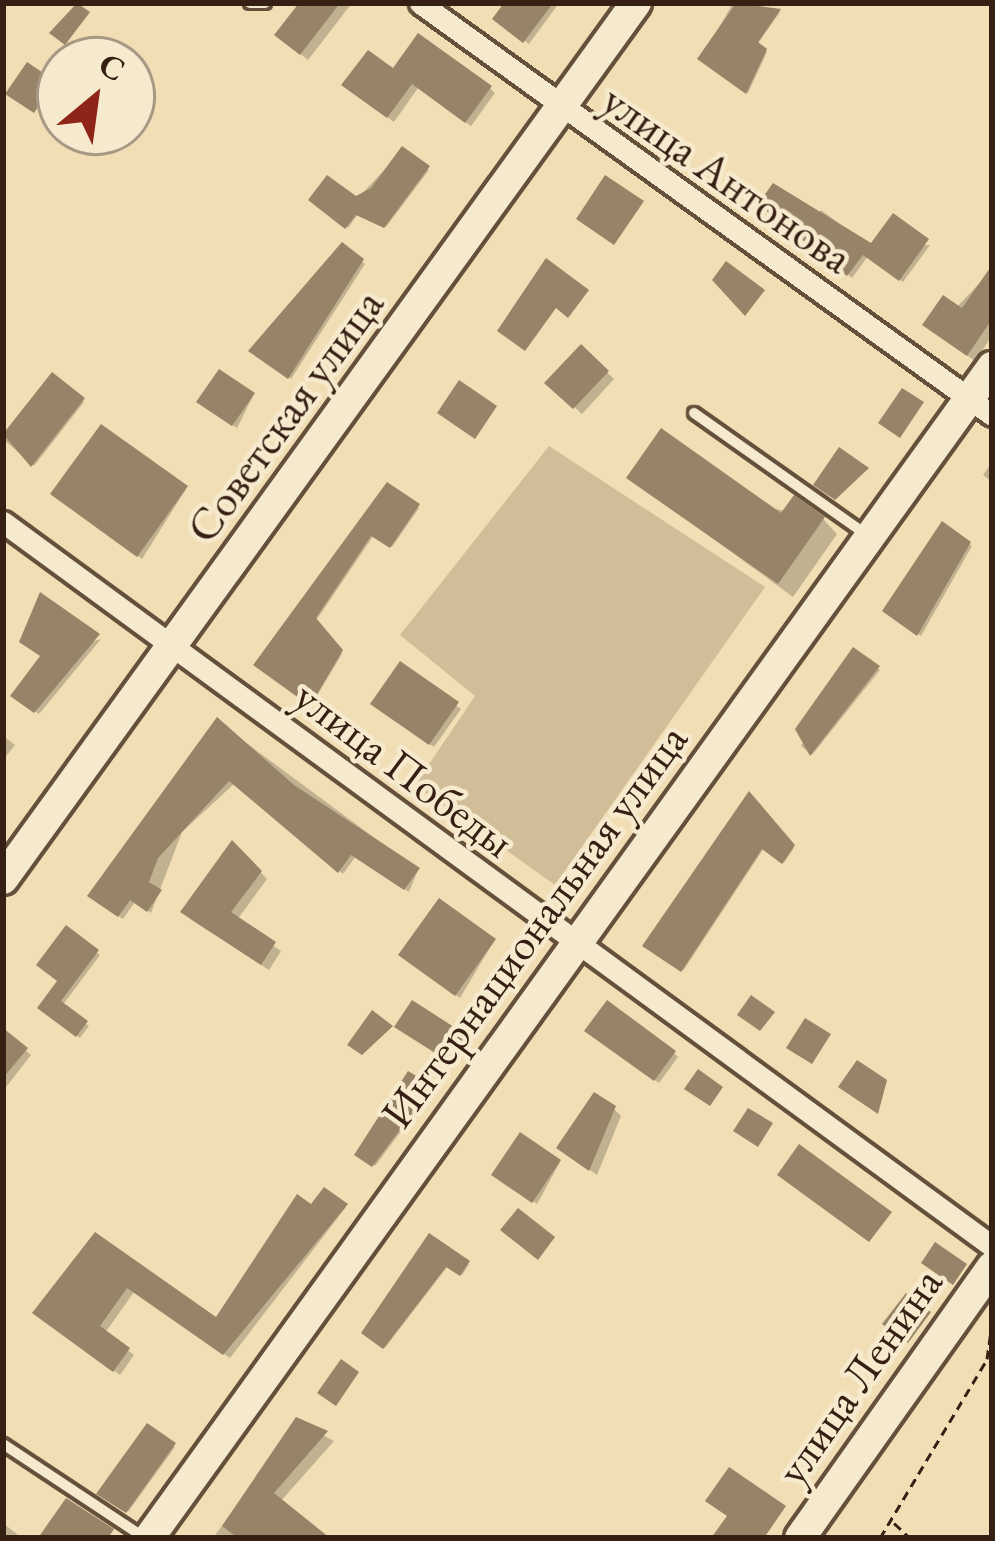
<!DOCTYPE html>
<meta charset="utf-8">
<style>
body{margin:0}
#map{position:relative;width:995px;height:1541px;overflow:hidden;background:#f1deb4;font-family:"EB Garamond",serif}
div>[style]{position:absolute}
.green>*{inset:0;background:#d1be99}
.shadow>*{inset:0;background:#0003}
.building>*{inset:0;background:#978367}
.path>*{height:3px;margin-top:-1.5px;transform-origin:0;background:repeating-linear-gradient(90deg,#362014 0 9px,transparent 0 15px)}
.roads{filter:drop-shadow(3px 0 #65503c) drop-shadow(-3px 0 #65503c) drop-shadow(0 3px #65503c) drop-shadow(0 -3px #65503c)}
.lane>*{height:10px;margin:-5px;padding:0 5px;transform-origin:5px;border-radius:5px;background:#f6eace}
.street>*{height:21px;margin:-10.5px;padding:0 10.5px;transform-origin:10.5px;border-radius:10.5px;background:#f6eace}
.secondary>*{height:30px;margin:-15px;padding:0 15px;transform-origin:15px;border-radius:15px;background:#f6eace}
span{translate:-50% -50%;white-space:nowrap;text-align:center;line-height:1.15;-webkit-text-stroke:9px #f6eace;paint-order:stroke}
.street-label{font-size:45px;color:#362014}
.frame{position:absolute;inset:0;border:6px solid #362014;pointer-events:none}
.north{position:absolute;left:36px;top:36px;width:120px;height:120px;box-sizing:border-box;background:#f6eace;border:3px solid #a99984;border-radius:50%;rotate:29deg;font-size:33px;font-weight:700;line-height:48px;text-align:center;color:#362014}
.north::after{content:'';display:block;margin:auto;width:42px;height:54px;background:#8f2418;clip-path:polygon(50% 0,100% 100%,50% 72%,0 100%)}
</style>
<div id="map">
<div class="green">
<i style="clip-path:polygon(549px 446px,765px 587px,555px 885px,415px 785px,475px 696px,400px 635px)"></i>
</div>
<div class="shadow">
<i style="clip-path:polygon(303px 3px,352px 3px,308px 60px,285px 42px)"></i>
<i style="clip-path:polygon(507px 3px,559px 3px,529px 44px,500px 23px)"></i>
<i style="clip-path:polygon(733px 3px,780px 12px,757px 45px,767px 52px,748px 93px,701px 59px)"></i>
<i style="clip-path:polygon(394px 72px,490px 88px,495px 93px,471px 126px,418px 88px,394px 122px,351px 90px)"></i>
<i style="clip-path:polygon(403px 150px,429px 170px,386px 227px,358px 214px,348px 228px,312px 200px,356px 200px)"></i>
<i style="clip-path:polygon(762px 204px,815px 218px,821px 210px,872px 248px,930px 245px,903px 282px,868px 256px,852px 278px)"></i>
<i style="clip-path:polygon(342px 246px,365px 264px,291px 379px,252px 351px)"></i>
<i style="clip-path:polygon(992px 270px,992px 336px,975px 361px,933px 332px)"></i>
<i style="clip-path:polygon(581px 348px,614px 379px,582px 414px,548px 383px)"></i>
<i style="clip-path:polygon(52px 376px,84px 402px,34px 466px,3px 439px)"></i>
<i style="clip-path:polygon(253px 396px,237px 428px,204px 405px)"></i>
<i style="clip-path:polygon(992px 462px,992px 482px,983px 475px)"></i>
<i style="clip-path:polygon(630px 478px,823px 519px,837px 534px,793px 597px)"></i>
<i style="clip-path:polygon(388px 486px,419px 508px,392px 547px,374px 535px,315px 622px,342px 654px,312px 704px,257px 665px)"></i>
<i style="clip-path:polygon(186px 489px,142px 559px,58px 498px)"></i>
<i style="clip-path:polygon(943px 525px,972px 546px,921px 636px,886px 610px)"></i>
<i style="clip-path:polygon(101px 639px,39px 714px,18px 699px,43px 656px)"></i>
<i style="clip-path:polygon(853px 651px,880px 670px,812px 755px,801px 746px)"></i>
<i style="clip-path:polygon(401px 665px,461px 709px,434px 747px,378px 707px)"></i>
<i style="clip-path:polygon(218px 722px,418px 870px,409px 892px,356px 856px,343px 874px,235px 783px,182px 832px,151px 913px,135px 902px,123px 919px,94px 899px)"></i>
<i style="clip-path:polygon(3px 736px,15px 745px,3px 760px)"></i>
<i style="clip-path:polygon(749px 795px,794px 848px,784px 863px,764px 848px,683px 971px,646px 946px)"></i>
<i style="clip-path:polygon(233px 844px,267px 879px,237px 920px,281px 951px,269px 970px,190px 919px)"></i>
<i style="clip-path:polygon(66px 929px,100px 955px,62px 1006px,89px 1026px,80px 1038px,41px 1008px,60px 981px)"></i>
<i style="clip-path:polygon(494px 941px,460px 998px,406px 959px)"></i>
<i style="clip-path:polygon(3px 1031px,31px 1055px,3px 1091px)"></i>
<i style="clip-path:polygon(592px 1035px,674px 1053px,678px 1057px,659px 1083px)"></i>
<i style="clip-path:polygon(409px 1075px,432px 1090px,375px 1166px,358px 1154px)"></i>
<i style="clip-path:polygon(614px 1109px,621px 1116px,597px 1175px,567px 1154px)"></i>
<i style="clip-path:polygon(560px 1162px,537px 1204px,499px 1178px)"></i>
<i style="clip-path:polygon(346px 1207px,230px 1358px,134px 1292px,105px 1333px,134px 1355px,120px 1375px,41px 1319px,96px 1236px,217px 1321px,312px 1209px)"></i>
<i style="clip-path:polygon(430px 1237px,469px 1264px,462px 1275px,448px 1266px,385px 1348px,365px 1333px)"></i>
<i style="clip-path:polygon(298px 1421px,334px 1441px,280px 1502px,324px 1538px,213px 1538px)"></i>
<i style="clip-path:polygon(148px 1427px,175px 1447px,128px 1512px,100px 1493px)"></i>
<i style="clip-path:polygon(4px 1524px,22px 1538px,3px 1538px)"></i>
</div>
<div class="building">
<i style="clip-path:polygon(77px 3px,90px 12px,65px 45px,49px 33px)"></i>
<i style="clip-path:polygon(299px 3px,340px 3px,300px 55px,274px 35px)"></i>
<i style="clip-path:polygon(504px 3px,553px 3px,523px 43px,492px 19px)"></i>
<i style="clip-path:polygon(736px 3px,781px 9px,758px 42px,767px 49px,746px 94px,697px 59px)"></i>
<i style="clip-path:polygon(418px 33px,492px 86px,465px 123px,412px 84px,387px 118px,341px 85px,368px 50px,393px 68px)"></i>
<i style="clip-path:polygon(27px 62px,55px 81px,34px 113px,5px 94px)"></i>
<i style="clip-path:polygon(402px 146px,430px 166px,384px 228px,356px 215px,345px 229px,308px 200px,327px 175px,356px 196px,371px 188px)"></i>
<i style="clip-path:polygon(605px 175px,644px 201px,614px 245px,576px 219px)"></i>
<i style="clip-path:polygon(773px 183px,871px 243px,893px 213px,929px 239px,899px 281px,863px 255px,847px 276px,758px 204px)"></i>
<i style="clip-path:polygon(342px 242px,364px 259px,288px 379px,248px 351px)"></i>
<i style="clip-path:polygon(546px 258px,589px 290px,568px 318px,556px 308px,525px 351px,497px 331px)"></i>
<i style="clip-path:polygon(726px 261px,765px 290px,745px 316px,712px 280px)"></i>
<i style="clip-path:polygon(992px 265px,992px 319px,967px 356px,922px 325px,943px 295px,962px 308px)"></i>
<i style="clip-path:polygon(581px 344px,609px 371px,573px 409px,544px 383px)"></i>
<i style="clip-path:polygon(219px 369px,255px 393px,232px 426px,196px 402px)"></i>
<i style="clip-path:polygon(52px 372px,85px 398px,31px 467px,3px 434px)"></i>
<i style="clip-path:polygon(459px 380px,497px 406px,475px 439px,437px 413px)"></i>
<i style="clip-path:polygon(902px 388px,924px 402px,900px 438px,878px 423px)"></i>
<i style="clip-path:polygon(101px 424px,188px 486px,137px 557px,50px 494px)"></i>
<i style="clip-path:polygon(661px 428px,781px 513px,794px 495px,825px 517px,778px 584px,626px 478px)"></i>
<i style="clip-path:polygon(839px 447px,869px 468px,835px 500px,813px 485px)"></i>
<i style="clip-path:polygon(387px 482px,420px 504px,390px 548px,371px 536px,316px 618px,343px 650px,310px 706px,253px 665px)"></i>
<i style="clip-path:polygon(942px 521px,971px 542px,917px 636px,882px 611px)"></i>
<i style="clip-path:polygon(40px 592px,100px 634px,34px 713px,10px 696px,40px 656px,19px 642px)"></i>
<i style="clip-path:polygon(853px 647px,880px 666px,810px 756px,795px 729px)"></i>
<i style="clip-path:polygon(400px 661px,459px 702px,429px 745px,370px 704px)"></i>
<i style="clip-path:polygon(217px 717px,294px 785px,420px 868px,404px 890px,351px 855px,338px 873px,229px 781px,158px 858px,149px 882px,162px 890px,147px 912px,130px 900px,118px 917px,87px 896px)"></i>
<i style="clip-path:polygon(749px 791px,795px 845px,782px 864px,762px 849px,681px 972px,642px 946px)"></i>
<i style="clip-path:polygon(232px 840px,262px 871px,231px 912px,276px 942px,261px 965px,180px 912px)"></i>
<i style="clip-path:polygon(439px 898px,496px 939px,455px 996px,398px 955px)"></i>
<i style="clip-path:polygon(66px 925px,99px 950px,61px 1001px,88px 1021px,76px 1037px,37px 1008px,57px 981px,36px 965px)"></i>
<i style="clip-path:polygon(751px 995px,775px 1012px,760px 1031px,737px 1015px)"></i>
<i style="clip-path:polygon(412px 1000px,468px 1036px,451px 1063px,394px 1027px)"></i>
<i style="clip-path:polygon(607px 1000px,676px 1051px,654px 1081px,584px 1031px)"></i>
<i style="clip-path:polygon(372px 1010px,393px 1026px,362px 1055px,347px 1045px)"></i>
<i style="clip-path:polygon(805px 1018px,831px 1034px,812px 1064px,786px 1048px)"></i>
<i style="clip-path:polygon(3px 1028px,28px 1048px,3px 1078px)"></i>
<i style="clip-path:polygon(857px 1060px,887px 1080px,878px 1114px,838px 1087px)"></i>
<i style="clip-path:polygon(698px 1069px,723px 1087px,710px 1106px,684px 1089px)"></i>
<i style="clip-path:polygon(408px 1071px,433px 1086px,372px 1167px,354px 1155px)"></i>
<i style="clip-path:polygon(594px 1092px,616px 1106px,589px 1171px,556px 1148px)"></i>
<i style="clip-path:polygon(748px 1108px,773px 1123px,758px 1147px,733px 1131px)"></i>
<i style="clip-path:polygon(520px 1132px,561px 1160px,532px 1203px,491px 1175px)"></i>
<i style="clip-path:polygon(799px 1144px,892px 1212px,869px 1242px,777px 1175px)"></i>
<i style="clip-path:polygon(324px 1187px,348px 1204px,223px 1355px,127px 1288px,100px 1326px,130px 1348px,113px 1372px,32px 1313px,95px 1232px,216px 1317px,297px 1194px,311px 1204px)"></i>
<i style="clip-path:polygon(518px 1208px,555px 1237px,538px 1260px,500px 1230px)"></i>
<i style="clip-path:polygon(429px 1233px,470px 1261px,460px 1276px,446px 1267px,383px 1349px,361px 1333px)"></i>
<i style="clip-path:polygon(935px 1242px,967px 1264px,953px 1285px,921px 1263px)"></i>
<i style="clip-path:polygon(906px 1293px,931px 1312px,908px 1343px,882px 1324px)"></i>
<i style="clip-path:polygon(341px 1359px,359px 1372px,336px 1406px,317px 1393px)"></i>
<i style="clip-path:polygon(834px 1402px,854px 1416px,820px 1465px,799px 1450px)"></i>
<i style="clip-path:polygon(296px 1417px,328px 1431px,274px 1493px,330px 1538px,238px 1538px,222px 1526px)"></i>
<i style="clip-path:polygon(147px 1423px,176px 1443px,126px 1513px,96px 1494px)"></i>
<i style="clip-path:polygon(729px 1467px,786px 1506px,764px 1538px,711px 1538px,727px 1516px,705px 1501px)"></i>
<i style="clip-path:polygon(66px 1498px,114px 1529px,108px 1538px,38px 1538px)"></i>
</div>
<div class="path">
<i style="left:894px;top:1523px;width:22px;rotate:43deg"></i>
<i style="left:880px;top:1538px;width:209px;rotate:-59.1deg"></i>
<i style="left:987px;top:1359px;width:37px;rotate:-82deg"></i>
</div>
<div class="roads">
<div class="lane">
<i style="left:250px;top:3px;width:15px"></i>
<i style="left:694px;top:413px;width:212px;rotate:35.2deg"></i>
<i style="left:3px;top:1444px;width:170px;rotate:33.5deg"></i>
</div>
<div class="street">
<i style="left:420px;top:3px;width:705px;rotate:35.76deg"></i>
<i style="left:3px;top:522px;width:1226px;rotate:36.21deg"></i>
</div>
<div class="secondary">
<i style="left:3px;top:879px;width:1081px;rotate:-54.15deg"></i>
<i style="left:149px;top:1538px;width:1443px;rotate:-54.25deg"></i>
<i style="left:800px;top:1538px;width:332px;rotate:-54.7deg"></i>
</div>
</div>
<div class="street-label">
<span style="left:727px;top:179px;rotate:35deg">улица Антонова</span>
<span style="left:285px;top:416px;rotate:-54deg">Советская улица</span>
<span style="left:404px;top:769px;rotate:37deg">улица Победы</span>
<span style="left:534px;top:926px;rotate:-54deg">Интернациональная улица</span>
<span style="left:859px;top:1376px;rotate:-55deg">улица Ленина</span>
</div>
<div class="frame"></div>
<div class="north">С</div>
</div>
